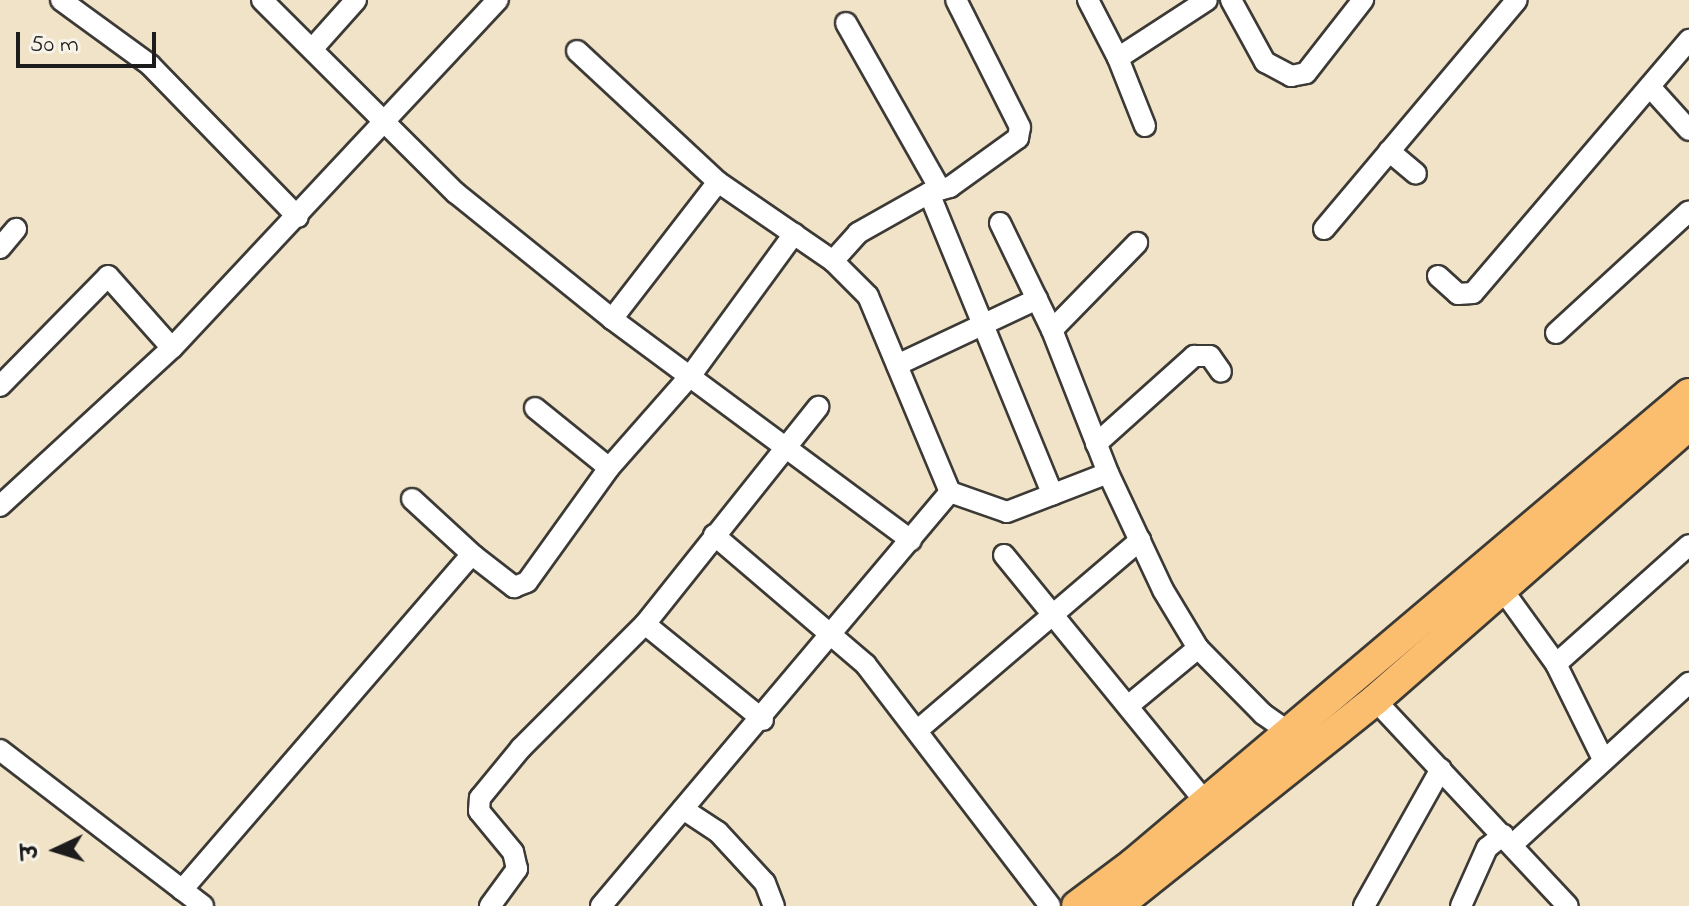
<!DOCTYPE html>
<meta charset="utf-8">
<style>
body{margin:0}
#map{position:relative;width:1689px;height:906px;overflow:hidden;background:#f1e3c7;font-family:"Indie Flower","Playpen Sans Deva",sans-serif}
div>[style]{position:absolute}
.roads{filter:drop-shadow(2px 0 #3c3a36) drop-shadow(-2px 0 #3c3a36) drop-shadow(0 2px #3c3a36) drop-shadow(0 -2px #3c3a36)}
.minor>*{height:20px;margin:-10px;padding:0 10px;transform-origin:10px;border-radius:10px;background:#fff}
.highway>*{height:30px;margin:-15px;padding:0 15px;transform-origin:15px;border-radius:15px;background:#fbbd6e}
span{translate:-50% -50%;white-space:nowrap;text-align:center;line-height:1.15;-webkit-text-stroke:7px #f7f3e8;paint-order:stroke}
.north{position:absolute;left:16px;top:810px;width:80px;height:80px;-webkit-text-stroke:6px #f7f3e8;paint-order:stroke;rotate:266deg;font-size:22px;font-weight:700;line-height:32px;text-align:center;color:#1c1c1c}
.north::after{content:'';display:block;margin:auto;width:28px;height:36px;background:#1c1c1c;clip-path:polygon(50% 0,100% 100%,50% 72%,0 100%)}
.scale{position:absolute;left:16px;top:32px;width:140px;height:36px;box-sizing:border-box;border:4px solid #1c1c1c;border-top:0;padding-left:10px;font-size:24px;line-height:28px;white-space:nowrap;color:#1c1c1c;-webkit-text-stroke:6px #f7f3e8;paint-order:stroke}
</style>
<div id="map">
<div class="roads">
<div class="minor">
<i style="left:61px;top:0;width:110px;rotate:36.1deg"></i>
<i style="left:150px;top:65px;width:212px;rotate:45.8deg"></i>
<i style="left:262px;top:0;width:274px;rotate:44.9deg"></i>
<i style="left:456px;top:193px;width:201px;rotate:38.9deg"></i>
<i style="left:612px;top:319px;width:372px;rotate:36.5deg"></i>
<i style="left:1088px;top:0;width:65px;rotate:62.7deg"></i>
<i style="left:1231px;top:0;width:71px;rotate:61.3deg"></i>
<i style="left:1265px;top:62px;width:30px;rotate:28deg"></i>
<i style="left:1291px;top:76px;width:15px;rotate:-11deg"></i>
<i style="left:1306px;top:73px;width:93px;rotate:-52deg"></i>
<i style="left:846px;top:23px;width:191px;rotate:60.5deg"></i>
<i style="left:314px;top:47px;width:63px;rotate:-48.2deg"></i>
<i style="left:577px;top:51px;width:192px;rotate:42.9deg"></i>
<i style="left:718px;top:182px;width:140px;rotate:34.5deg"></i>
<i style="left:833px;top:261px;width:49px;rotate:45deg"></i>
<i style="left:868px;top:296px;width:212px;rotate:67.3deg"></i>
<i style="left:1650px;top:87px;width:58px;rotate:47.8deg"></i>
<i style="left:1145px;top:126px;width:73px;rotate:-111.7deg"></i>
<i style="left:1118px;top:58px;width:106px;rotate:-33.1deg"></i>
<i style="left:1389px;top:151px;width:35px;rotate:40deg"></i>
<i style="left:929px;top:193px;width:326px;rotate:67.7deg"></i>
<i style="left:1000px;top:223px;width:119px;rotate:64.1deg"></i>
<i style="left:1052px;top:330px;width:154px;rotate:68.6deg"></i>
<i style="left:1108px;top:473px;width:129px;rotate:64.8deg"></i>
<i style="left:1163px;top:590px;width:68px;rotate:58.9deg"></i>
<i style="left:1198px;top:648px;width:93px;rotate:45.4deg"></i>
<i style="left:1263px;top:714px;width:33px;rotate:35deg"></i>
<i style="left:1324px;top:229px;width:299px;rotate:-49.9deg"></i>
<i style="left:0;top:248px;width:25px;rotate:-50deg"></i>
<i style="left:833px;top:261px;width:38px;rotate:-48deg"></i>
<i style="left:858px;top:233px;width:81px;rotate:-29.4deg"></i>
<i style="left:929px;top:193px;width:22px;rotate:-16deg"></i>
<i style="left:950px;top:187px;width:84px;rotate:-35.8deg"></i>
<i style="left:1018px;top:138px;width:11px;rotate:-80deg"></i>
<i style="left:1020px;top:127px;width:142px;rotate:-116.7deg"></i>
<i style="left:1438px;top:276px;width:27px;rotate:42deg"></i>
<i style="left:1458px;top:294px;width:15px;rotate:-4deg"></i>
<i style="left:1473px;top:293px;width:333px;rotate:-49.5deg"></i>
<i style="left:612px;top:319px;width:173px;rotate:-52.3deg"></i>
<i style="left:1052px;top:330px;width:122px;rotate:-45.7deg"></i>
<i style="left:1556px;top:333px;width:180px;rotate:-42.5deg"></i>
<i style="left:897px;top:365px;width:155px;rotate:-25.2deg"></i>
<i style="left:0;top:386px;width:154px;rotate:-45.5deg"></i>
<i style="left:108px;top:276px;width:96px;rotate:48.4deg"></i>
<i style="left:535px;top:408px;width:95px;rotate:39deg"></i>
<i style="left:1096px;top:444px;width:132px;rotate:-41.9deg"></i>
<i style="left:1194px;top:356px;width:16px"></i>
<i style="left:1210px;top:356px;width:19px;rotate:55deg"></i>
<i style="left:412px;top:499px;width:84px;rotate:42.6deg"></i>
<i style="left:0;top:506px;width:234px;rotate:-42.6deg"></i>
<i style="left:172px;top:348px;width:477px;rotate:-46.9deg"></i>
<i style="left:714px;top:535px;width:200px;rotate:40.5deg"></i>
<i style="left:866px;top:665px;width:303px;rotate:52.6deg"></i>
<i style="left:1004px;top:555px;width:320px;rotate:50.8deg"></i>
<i style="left:1502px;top:589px;width:92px;rotate:54.2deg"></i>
<i style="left:1556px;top:664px;width:106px;rotate:63.7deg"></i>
<i style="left:645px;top:624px;width:152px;rotate:39.1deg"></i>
<i style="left:1556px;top:664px;width:178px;rotate:-41.8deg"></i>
<i style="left:1375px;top:700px;width:282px;rotate:46.9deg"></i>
<i style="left:1128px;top:706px;width:91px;rotate:-39.6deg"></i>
<i style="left:919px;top:729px;width:291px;rotate:-40.5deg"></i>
<i style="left:0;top:750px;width:256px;rotate:37.5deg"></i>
<i style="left:683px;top:809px;width:42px;rotate:33.3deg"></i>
<i style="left:718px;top:832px;width:69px;rotate:47.3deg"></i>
<i style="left:765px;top:883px;width:25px;rotate:69deg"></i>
<i style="left:1512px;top:845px;width:240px;rotate:-42.5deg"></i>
<i style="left:182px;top:890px;width:436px;rotate:-49.2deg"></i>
<i style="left:467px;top:560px;width:8px;rotate:-30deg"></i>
<i style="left:474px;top:556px;width:51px;rotate:37.8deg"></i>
<i style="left:514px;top:587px;width:14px;rotate:-21deg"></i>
<i style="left:527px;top:582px;width:140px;rotate:-54.3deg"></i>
<i style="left:609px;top:468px;width:124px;rotate:-48.6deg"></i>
<i style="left:691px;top:375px;width:175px;rotate:-53.9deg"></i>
<i style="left:490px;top:906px;width:46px;rotate:-53.9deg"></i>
<i style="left:517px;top:869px;width:17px;rotate:-103deg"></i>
<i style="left:513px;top:852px;width:53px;rotate:-129.7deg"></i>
<i style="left:479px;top:811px;width:13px;rotate:-86deg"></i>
<i style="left:480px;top:798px;width:65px;rotate:-50.6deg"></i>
<i style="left:521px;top:748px;width:175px;rotate:-45deg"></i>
<i style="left:645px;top:624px;width:278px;rotate:-51.4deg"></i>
<i style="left:601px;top:906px;width:541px;rotate:-49.87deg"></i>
<i style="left:950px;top:492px;width:60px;rotate:19.3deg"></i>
<i style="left:1007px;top:512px;width:108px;rotate:-21.1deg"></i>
<i style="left:1364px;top:906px;width:157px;rotate:-60.7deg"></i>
<i style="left:1461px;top:906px;width:64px;rotate:-65.9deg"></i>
<i style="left:1487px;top:848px;width:21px;rotate:-39deg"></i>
</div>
<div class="highway">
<i style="left:1077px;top:906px;width:70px;rotate:-36.9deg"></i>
<i style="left:1133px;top:864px;width:728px;rotate:-40.21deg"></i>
<i style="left:1117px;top:906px;width:330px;rotate:-38.6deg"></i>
<i style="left:1375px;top:700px;width:417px;rotate:-41.2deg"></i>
</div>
</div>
<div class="north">उ</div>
<div class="scale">50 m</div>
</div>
